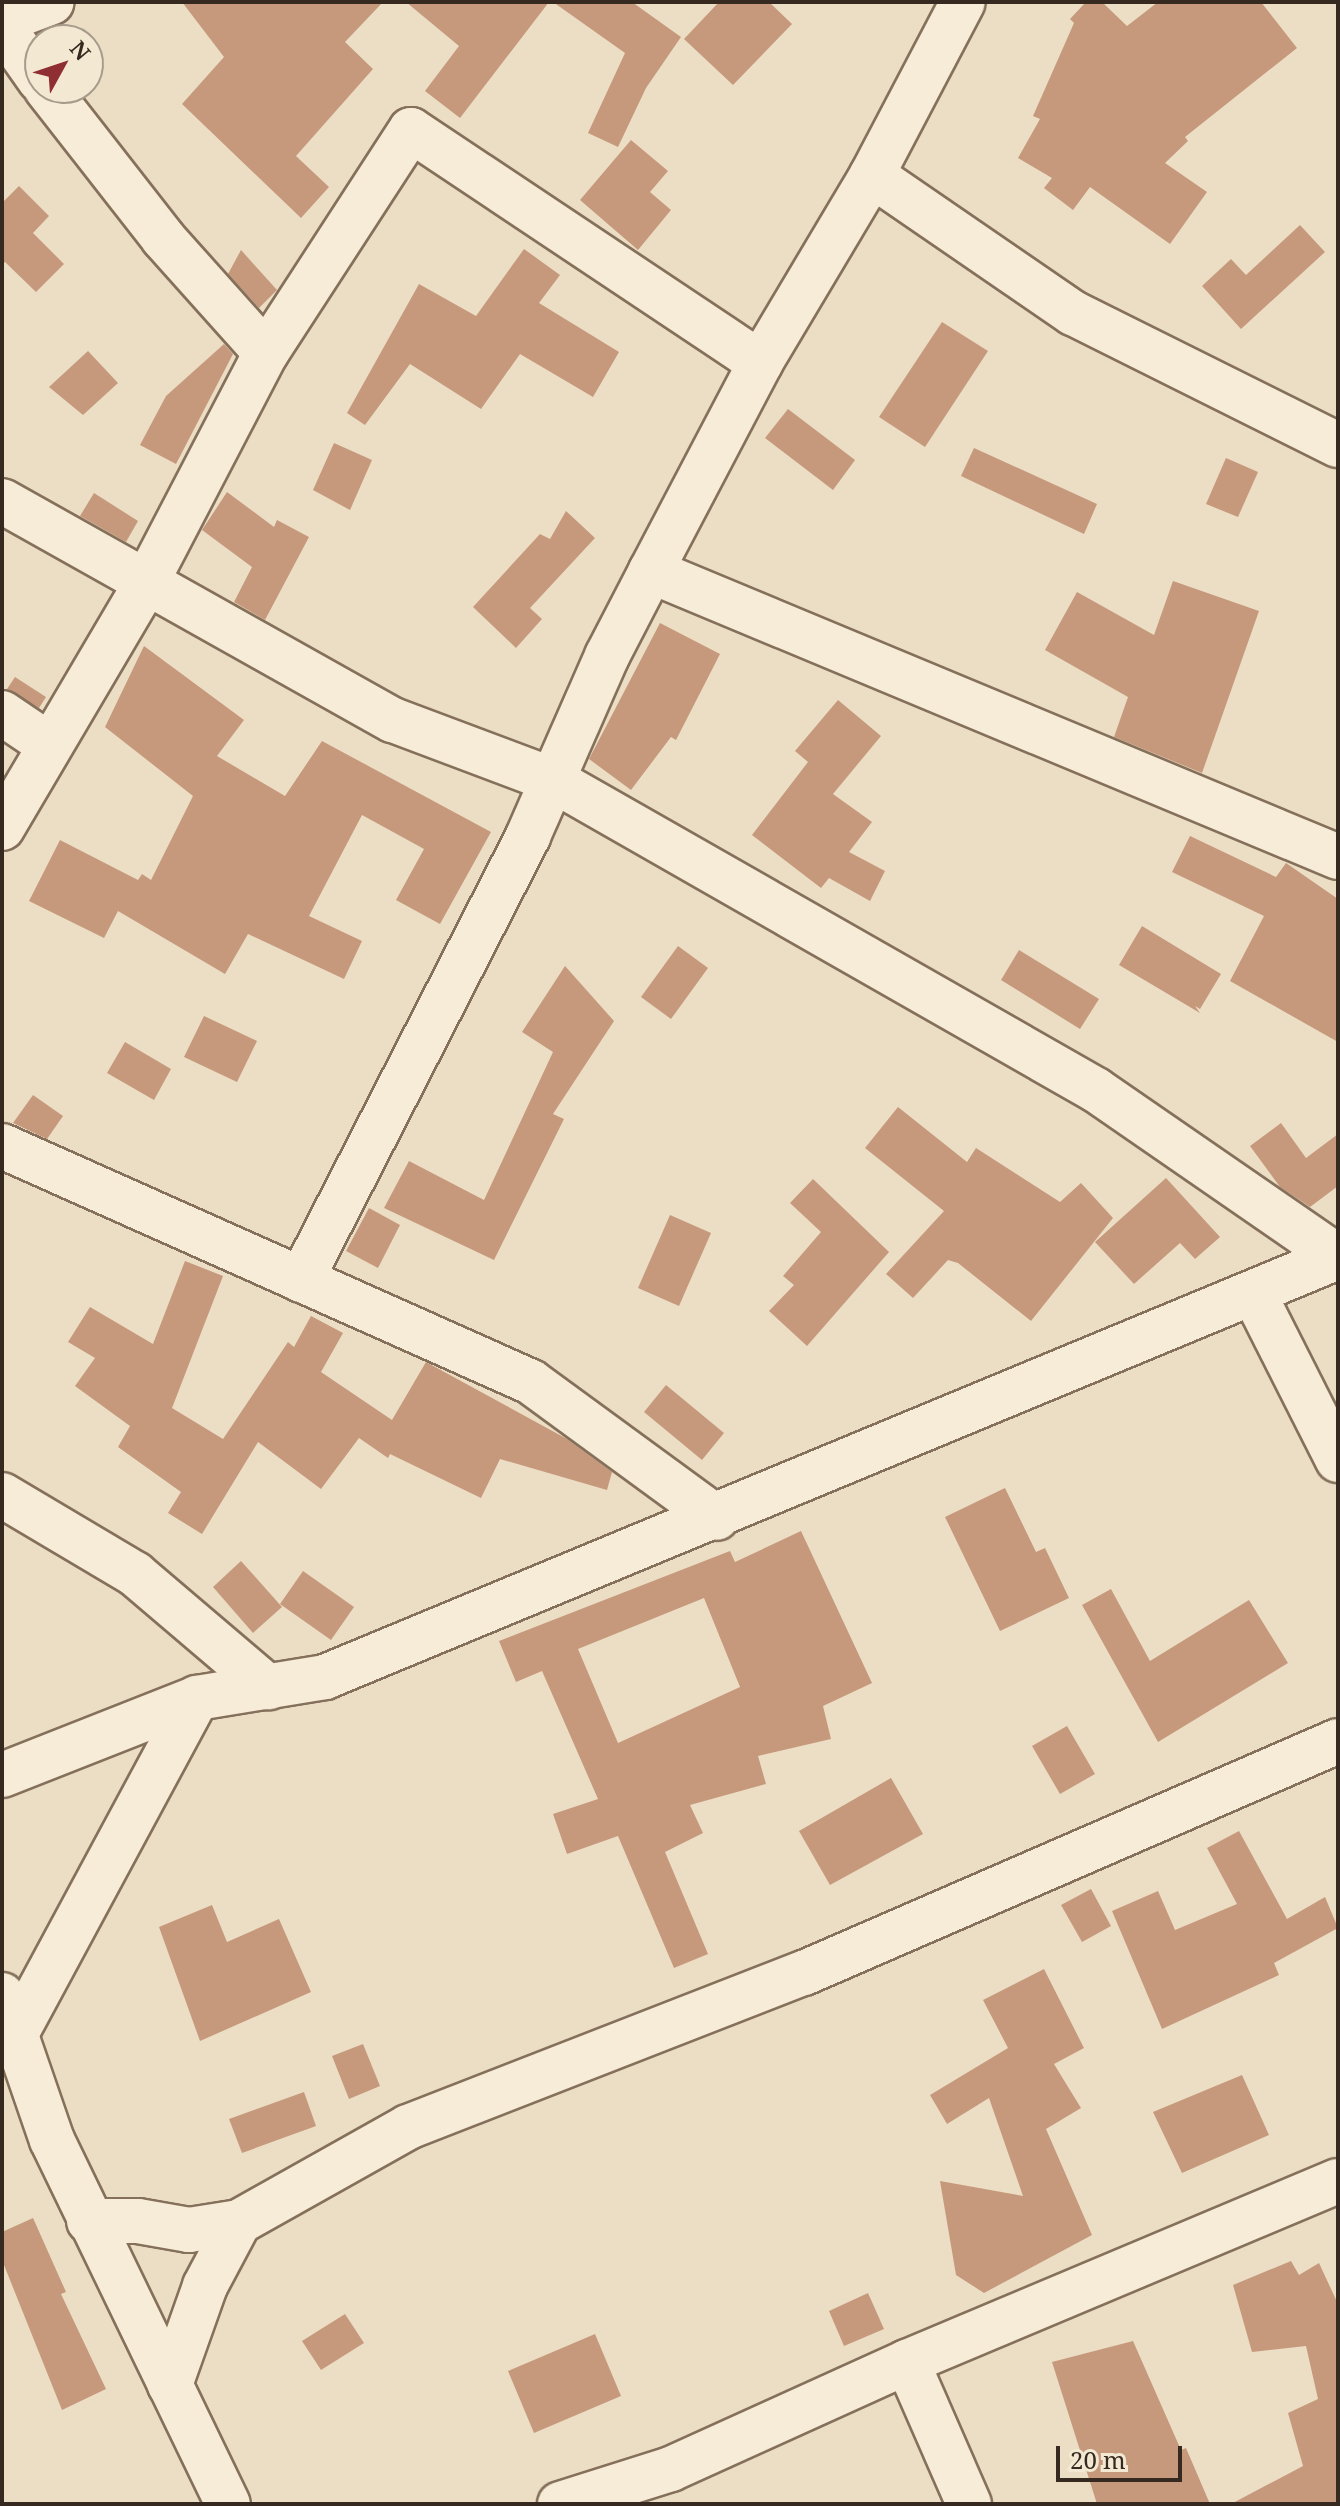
<!DOCTYPE html>
<style>
body{margin:0}
#map{position:relative;width:1340px;height:2506px;overflow:hidden;background:#ebdec4;font-family:"Noto Serif",serif}
div>[style]{position:absolute}
.building>*{inset:0;background:#c7997c}
.roads{filter:drop-shadow(2px 0 #85705b) drop-shadow(-2px 0 #85705b) drop-shadow(0 2px #85705b) drop-shadow(0 -2px #85705b)}
.minor>*{height:44px;margin:-22px;padding:0 22px;transform-origin:22px;border-radius:22px;background:#f7ecd7}
span{translate:-50% -50%;white-space:nowrap;text-align:center;line-height:1.15;-webkit-text-stroke:7px #f3e9d3;paint-order:stroke}
.frame{position:absolute;inset:0;border:4px solid #36291f;pointer-events:none}
.north{position:absolute;left:24px;top:24px;width:80px;height:80px;box-sizing:border-box;background:#f3e9d3;border:2px solid #a79c8b;border-radius:50%;rotate:50deg;font-size:22px;font-weight:700;line-height:32px;text-align:center;color:#36291f}
.north::after{content:'';display:block;margin:auto;width:28px;height:36px;background:#902f33;clip-path:polygon(50% 0,100% 100%,50% 72%,0 100%)}
.scale{position:absolute;left:1056px;top:2446px;width:126px;height:36px;box-sizing:border-box;border:4px solid #36291f;border-top:0;padding-left:10px;font-size:24px;line-height:28px;white-space:nowrap;color:#36291f;-webkit-text-stroke:6px #f3e9d3;paint-order:stroke}
</style>
<div id="map">
<div class="building">
<i style="clip-path:polygon(182px 2px,383px 2px,345px 42px,373px 69px,296px 156px,329px 187px,301px 218px,182px 104px,224px 57px)"></i>
<i style="clip-path:polygon(406px 2px,549px 2px,460px 118px,425px 91px,459px 46px)"></i>
<i style="clip-path:polygon(553px 2px,632px 2px,681px 37px,646px 88px,618px 147px,588px 133px,625px 53px)"></i>
<i style="clip-path:polygon(719px 2px,769px 2px,792px 24px,733px 85px,684px 39px)"></i>
<i style="clip-path:polygon(1086px 2px,1102px 2px,1127px 26px,1158px 2px,1261px 2px,1297px 48px,1185px 137px,1188px 141px,1165px 163px,1207px 192px,1170px 244px,1090px 187px,1073px 210px,1044px 188px,1052px 178px,1018px 158px,1040px 119px,1033px 116px,1074px 23px,1070px 19px)"></i>
<i style="clip-path:polygon(631px 140px,668px 171px,650px 192px,671px 210px,638px 250px,580px 200px)"></i>
<i style="clip-path:polygon(19px 186px,49px 216px,33px 233px,64px 264px,36px 292px,5px 262px,2px 265px,2px 203px)"></i>
<i style="clip-path:polygon(1300px 225px,1325px 252px,1241px 329px,1202px 286px,1231px 259px,1246px 275px)"></i>
<i style="clip-path:polygon(524px 249px,560px 275px,539px 303px,619px 352px,593px 397px,520px 354px,481px 409px,410px 364px,365px 425px,347px 413px,419px 284px,476px 316px)"></i>
<i style="clip-path:polygon(241px 250px,277px 290px,259px 308px,228px 274px)"></i>
<i style="clip-path:polygon(942px 322px,988px 351px,925px 447px,879px 417px)"></i>
<i style="clip-path:polygon(224px 344px,233px 354px,176px 464px,140px 445px,166px 396px)"></i>
<i style="clip-path:polygon(88px 351px,118px 383px,83px 415px,49px 387px)"></i>
<i style="clip-path:polygon(788px 409px,855px 460px,833px 490px,765px 438px)"></i>
<i style="clip-path:polygon(334px 443px,372px 460px,350px 510px,313px 490px)"></i>
<i style="clip-path:polygon(974px 448px,1097px 504px,1084px 534px,961px 476px)"></i>
<i style="clip-path:polygon(1226px 458px,1258px 472px,1238px 517px,1206px 504px)"></i>
<i style="clip-path:polygon(227px 492px,274px 527px,277px 520px,309px 537px,265px 620px,234px 602px,252px 567px,202px 530px)"></i>
<i style="clip-path:polygon(94px 493px,138px 521px,126px 542px,80px 516px)"></i>
<i style="clip-path:polygon(566px 511px,595px 538px,530px 608px,542px 619px,516px 648px,473px 607px,540px 534px,550px 539px)"></i>
<i style="clip-path:polygon(1173px 581px,1259px 611px,1202px 773px,1114px 737px,1128px 697px,1045px 650px,1077px 592px,1154px 635px)"></i>
<i style="clip-path:polygon(660px 623px,720px 654px,676px 740px,671px 737px,631px 790px,589px 759px)"></i>
<i style="clip-path:polygon(144px 646px,244px 720px,217px 756px,285px 796px,322px 741px,491px 832px,440px 924px,396px 900px,424px 849px,362px 815px,309px 916px,362px 941px,344px 979px,248px 934px,225px 974px,118px 911px,104px 938px,29px 901px,60px 840px,138px 880px,142px 874px,151px 880px,193px 796px,105px 727px)"></i>
<i style="clip-path:polygon(15px 677px,46px 697px,39px 708px,7px 689px)"></i>
<i style="clip-path:polygon(838px 700px,881px 736px,833px 794px,872px 822px,849px 852px,885px 871px,870px 901px,829px 878px,821px 888px,752px 835px,808px 762px,795px 751px)"></i>
<i style="clip-path:polygon(1190px 836px,1276px 877px,1286px 863px,1338px 899px,1338px 1042px,1230px 981px,1264px 916px,1172px 872px)"></i>
<i style="clip-path:polygon(1142px 926px,1221px 974px,1200px 1009px,1195px 1006px,1200px 1013px,1119px 965px)"></i>
<i style="clip-path:polygon(678px 946px,708px 968px,671px 1019px,641px 997px)"></i>
<i style="clip-path:polygon(1019px 950px,1099px 999px,1080px 1029px,1001px 980px)"></i>
<i style="clip-path:polygon(565px 966px,614px 1021px,553px 1114px,564px 1119px,494px 1260px,384px 1208px,409px 1161px,484px 1200px,553px 1052px,522px 1032px)"></i>
<i style="clip-path:polygon(204px 1016px,257px 1041px,237px 1082px,184px 1057px)"></i>
<i style="clip-path:polygon(125px 1042px,171px 1069px,154px 1100px,107px 1073px)"></i>
<i style="clip-path:polygon(33px 1095px,63px 1116px,47px 1139px,13px 1123px)"></i>
<i style="clip-path:polygon(898px 1107px,967px 1162px,976px 1148px,1060px 1202px,1081px 1183px,1113px 1218px,1031px 1321px,958px 1263px,948px 1260px,913px 1298px,886px 1274px,944px 1211px,865px 1148px)"></i>
<i style="clip-path:polygon(1281px 1123px,1306px 1158px,1338px 1134px,1338px 1186px,1310px 1207px,1280px 1187px,1250px 1146px)"></i>
<i style="clip-path:polygon(1166px 1178px,1220px 1237px,1195px 1259px,1180px 1243px,1134px 1284px,1095px 1242px)"></i>
<i style="clip-path:polygon(813px 1179px,889px 1252px,807px 1346px,769px 1311px,794px 1285px,783px 1276px,821px 1232px,790px 1203px)"></i>
<i style="clip-path:polygon(369px 1208px,400px 1225px,378px 1268px,346px 1251px)"></i>
<i style="clip-path:polygon(670px 1215px,711px 1233px,679px 1306px,638px 1288px)"></i>
<i style="clip-path:polygon(185px 1261px,223px 1276px,172px 1408px,223px 1439px,288px 1342px,294px 1347px,311px 1316px,343px 1333px,321px 1372px,392px 1420px,426px 1362px,567px 1439px,612px 1472px,607px 1490px,500px 1459px,481px 1498px,390px 1454px,388px 1458px,359px 1438px,321px 1489px,258px 1442px,202px 1534px,168px 1513px,181px 1492px,118px 1447px,130px 1426px,75px 1386px,95px 1358px,68px 1342px,90px 1307px,153px 1344px)"></i>
<i style="clip-path:polygon(666px 1385px,724px 1433px,702px 1460px,644px 1412px)"></i>
<i style="clip-path:polygon(1005px 1488px,1036px 1552px,1045px 1548px,1069px 1598px,1000px 1631px,945px 1517px)"></i>
<i style="clip-path:polygon(evenodd,801px 1531px,872px 1683px,823px 1706px,831px 1739px,758px 1756px,766px 1784px,690px 1805px,703px 1833px,665px 1852px,708px 1954px,674px 1968px,618px 1836px,567px 1854px,553px 1814px,598px 1799px,542px 1671px,516px 1682px,499px 1641px,730px 1551px,735px 1562px,801px 1531px,704px 1598px,740px 1687px,618px 1743px,578px 1649px,704px 1598px)"></i>
<i style="clip-path:polygon(241px 1561px,282px 1607px,253px 1633px,213px 1587px)"></i>
<i style="clip-path:polygon(303px 1571px,354px 1607px,331px 1640px,280px 1604px)"></i>
<i style="clip-path:polygon(1111px 1589px,1150px 1661px,1249px 1600px,1288px 1663px,1158px 1742px,1082px 1605px)"></i>
<i style="clip-path:polygon(1067px 1726px,1095px 1774px,1060px 1794px,1032px 1746px)"></i>
<i style="clip-path:polygon(891px 1778px,923px 1834px,830px 1885px,799px 1831px)"></i>
<i style="clip-path:polygon(1239px 1831px,1287px 1919px,1325px 1897px,1338px 1928px,1274px 1963px,1279px 1975px,1162px 2029px,1112px 1911px,1158px 1891px,1175px 1930px,1237px 1904px,1207px 1848px)"></i>
<i style="clip-path:polygon(1091px 1889px,1111px 1926px,1082px 1942px,1061px 1905px)"></i>
<i style="clip-path:polygon(212px 1905px,227px 1942px,279px 1919px,311px 1992px,200px 2041px,159px 1927px)"></i>
<i style="clip-path:polygon(1044px 1969px,1084px 2048px,1054px 2064px,1081px 2108px,1046px 2129px,1092px 2235px,984px 2293px,956px 2275px,940px 2181px,1023px 2196px,989px 2098px,947px 2124px,930px 2095px,1008px 2048px,983px 2000px)"></i>
<i style="clip-path:polygon(363px 2044px,380px 2086px,349px 2099px,332px 2056px)"></i>
<i style="clip-path:polygon(1242px 2075px,1269px 2135px,1182px 2173px,1153px 2112px)"></i>
<i style="clip-path:polygon(304px 2092px,316px 2126px,242px 2153px,229px 2119px)"></i>
<i style="clip-path:polygon(33px 2218px,66px 2292px,61px 2294px,106px 2389px,62px 2410px,2px 2260px,2px 2232px)"></i>
<i style="clip-path:polygon(1291px 2261px,1299px 2275px,1319px 2263px,1338px 2304px,1338px 2504px,1231px 2504px,1303px 2466px,1288px 2413px,1318px 2399px,1306px 2346px,1252px 2352px,1233px 2285px)"></i>
<i style="clip-path:polygon(868px 2293px,884px 2329px,844px 2346px,829px 2311px)"></i>
<i style="clip-path:polygon(345px 2314px,364px 2343px,321px 2370px,302px 2341px)"></i>
<i style="clip-path:polygon(595px 2334px,621px 2396px,534px 2433px,508px 2371px)"></i>
<i style="clip-path:polygon(1133px 2341px,1181px 2450px,1186px 2448px,1210px 2504px,1097px 2504px,1052px 2362px)"></i>
</div>
<div class="roads">
<div class="minor">
<i style="left:2px;top:21px;width:53px;rotate:-20.8deg"></i>
<i style="left:2px;top:26px;width:66px;rotate:54.9deg"></i>
<i style="left:46px;top:88px;width:190px;rotate:52deg"></i>
<i style="left:163px;top:238px;width:154px;rotate:48.2deg"></i>
<i style="left:872px;top:175px;width:244px;rotate:34.5deg"></i>
<i style="left:1073px;top:313px;width:296px;rotate:26.5deg"></i>
<i style="left:2px;top:501px;width:448px;rotate:29.3deg"></i>
<i style="left:393px;top:720px;width:171px;rotate:20.6deg"></i>
<i style="left:553px;top:780px;width:625px;rotate:29.72deg"></i>
<i style="left:1096px;top:1090px;width:294px;rotate:34.6deg"></i>
<i style="left:651px;top:571px;width:744px;rotate:22.6deg"></i>
<i style="left:2px;top:713px;width:55px;rotate:34deg"></i>
<i style="left:2px;top:828px;width:282px;rotate:-59.5deg"></i>
<i style="left:145px;top:585px;width:262px;rotate:-62.5deg"></i>
<i style="left:266px;top:353px;width:266px;rotate:-57deg"></i>
<i style="left:411px;top:130px;width:420px;rotate:33.7deg"></i>
<i style="left:2px;top:1146px;width:579px;rotate:24.04deg"></i>
<i style="left:531px;top:1382px;width:230px;rotate:36.2deg"></i>
<i style="left:301px;top:1280px;width:499px;rotate:-62.9deg"></i>
<i style="left:528px;top:836px;width:197px;rotate:-66.3deg"></i>
<i style="left:607px;top:656px;width:96px;rotate:-62.6deg"></i>
<i style="left:651px;top:571px;width:235px;rotate:-62.3deg"></i>
<i style="left:760px;top:363px;width:219px;rotate:-59.2deg"></i>
<i style="left:872px;top:175px;width:195px;rotate:-62.3deg"></i>
<i style="left:1254px;top:1294px;width:186px;rotate:63.2deg"></i>
<i style="left:2px;top:1495px;width:155px;rotate:30.7deg"></i>
<i style="left:135px;top:1574px;width:175px;rotate:40.4deg"></i>
<i style="left:2px;top:1775px;width:210px;rotate:-21.5deg"></i>
<i style="left:197px;top:1698px;width:130px;rotate:-9.3deg"></i>
<i style="left:325px;top:1677px;width:1097px;rotate:-22.52deg"></i>
<i style="left:2px;top:1995px;width:153px;rotate:71deg"></i>
<i style="left:52px;top:2140px;width:404px;rotate:64.2deg"></i>
<i style="left:18px;top:2030px;width:377px;rotate:-61.7deg"></i>
<i style="left:89px;top:2221px;width:49px"></i>
<i style="left:138px;top:2221px;width:52px;rotate:10deg"></i>
<i style="left:189px;top:2230px;width:51px;rotate:-9.1deg"></i>
<i style="left:239px;top:2222px;width:194px;rotate:-29.3deg"></i>
<i style="left:408px;top:2127px;width:425px;rotate:-21.3deg"></i>
<i style="left:804px;top:1973px;width:582px;rotate:-23.48deg"></i>
<i style="left:907px;top:2362px;width:155px;rotate:66.4deg"></i>
<i style="left:170px;top:2385px;width:105px;rotate:-70.5deg"></i>
<i style="left:205px;top:2286px;width:72px;rotate:-62deg"></i>
<i style="left:560px;top:2504px;width:116px;rotate:-17.5deg"></i>
<i style="left:671px;top:2469px;width:259px;rotate:-24.4deg"></i>
<i style="left:907px;top:2362px;width:467px;rotate:-22.8deg"></i>
</div>
</div>
<div class="frame"></div>
<div class="north">N</div>
<div class="scale">20 m</div>
</div>
